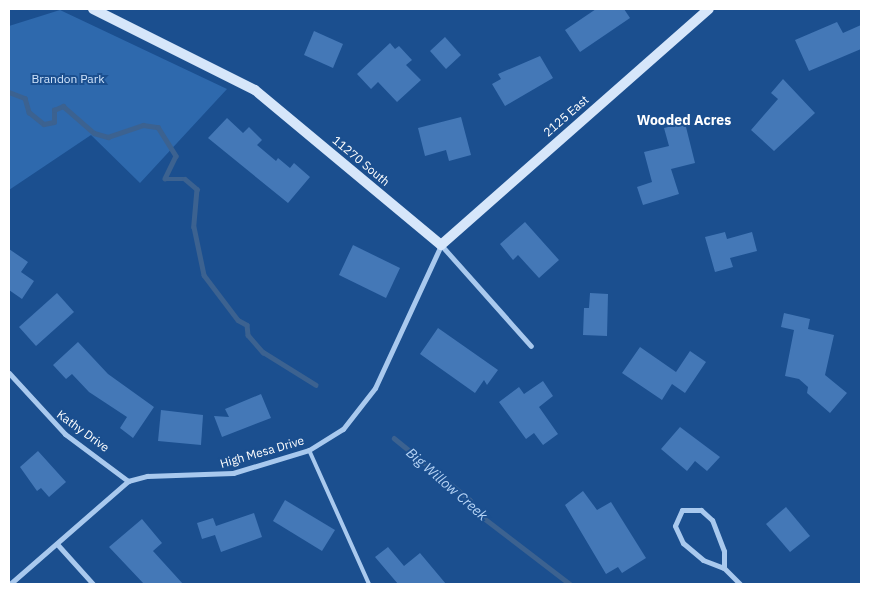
<!DOCTYPE html>
<style>
body{margin:0}
#map{position:relative;width:870px;height:593px;overflow:hidden;background:#1b4f8f;font-family:"IBM Plex Sans",sans-serif}
div>[style]{position:absolute}
.green>*{inset:0;background:#2e69ad}
.stream>*{height:4.5px;margin:-2.25px;padding:0 2.25px;transform-origin:2.25px;border-radius:2.25px;background:#3c6290}
.building>*{inset:0;background:#4478b7}
.lane>*{height:4px;margin:-2px;padding:0 2px;transform-origin:2px;border-radius:2px;background:#a9c9ee}
.street>*{height:5px;margin:-2.5px;padding:0 2.5px;transform-origin:2.5px;border-radius:2.5px;background:#a9c9ee}
.secondary>*{height:10px;margin:-5px;padding:0 5px;transform-origin:5px;border-radius:5px;background:#d6e6fa}
span{translate:-50% -50%;white-space:nowrap;text-align:center;line-height:1.15;-webkit-text-stroke:4px #1b4f8f;paint-order:stroke}
.park-label{font-size:12px;color:#cfe3fa}
.street-label{font-size:12px;color:#fff}
.neighbourhood-label{font-size:14px;color:#fff;font-weight:700}
.water-label{font-size:14px;color:#b5d3f5;font-style:italic}
.frame{position:absolute;inset:0;border:10px solid #fff;pointer-events:none}
</style>
<div id="map">
<div class="green">
<i style="clip-path:polygon(60px 10px,227px 89px,140px 183px,91px 135px,9px 190px,9px 26px)"></i>
</div>
<div class="stream">
<i style="left:9px;top:92px;width:17px;rotate:21deg"></i>
<i style="left:25px;top:98px;width:15px;rotate:74deg"></i>
<i style="left:29px;top:112px;width:19px;rotate:39deg"></i>
<i style="left:44px;top:124px;width:10px;rotate:-11deg"></i>
<i style="left:54px;top:122px;width:12px;rotate:-90deg"></i>
<i style="left:54px;top:110px;width:10px;rotate:-24deg"></i>
<i style="left:63px;top:106px;width:41px;rotate:41.1deg"></i>
<i style="left:94px;top:133px;width:15px;rotate:16deg"></i>
<i style="left:108px;top:137px;width:37px;rotate:-19deg"></i>
<i style="left:143px;top:125px;width:15px;rotate:8deg"></i>
<i style="left:158px;top:127px;width:34px;rotate:58deg"></i>
<i style="left:176px;top:156px;width:25px;rotate:116deg"></i>
<i style="left:165px;top:179px;width:20px"></i>
<i style="left:185px;top:179px;width:16px;rotate:40deg"></i>
<i style="left:197px;top:189px;width:38px;rotate:95deg"></i>
<i style="left:194px;top:227px;width:49px;rotate:78.2deg"></i>
<i style="left:204px;top:275px;width:56px;rotate:52.9deg"></i>
<i style="left:238px;top:320px;width:10px;rotate:29deg"></i>
<i style="left:247px;top:325px;width:10px;rotate:84deg"></i>
<i style="left:248px;top:335px;width:23px;rotate:49deg"></i>
<i style="left:263px;top:352px;width:62px;rotate:31.9deg"></i>
<i style="left:394px;top:438px;width:98px;rotate:39.2deg"></i>
<i style="left:470px;top:500px;width:18px;rotate:56deg"></i>
<i style="left:480px;top:515px;width:113px;rotate:37.5deg"></i>
</div>
<div class="building">
<i style="clip-path:polygon(596px 9px,624px 9px,630px 18px,580px 52px,565px 30px)"></i>
<i style="clip-path:polygon(837px 22px,843px 33px,861px 25px,861px 49px,809px 71px,795px 40px)"></i>
<i style="clip-path:polygon(314px 31px,343px 44px,333px 68px,304px 55px)"></i>
<i style="clip-path:polygon(445px 37px,461px 55px,446px 69px,430px 51px)"></i>
<i style="clip-path:polygon(390px 43px,395px 49px,399px 46px,412px 60px,406px 65px,421px 80px,397px 102px,378px 82px,371px 89px,357px 74px)"></i>
<i style="clip-path:polygon(540px 56px,553px 78px,505px 106px,492px 84px,501px 79px,498px 74px)"></i>
<i style="clip-path:polygon(783px 79px,815px 113px,774px 151px,751px 130px,778px 99px,771px 93px)"></i>
<i style="clip-path:polygon(461px 117px,471px 155px,449px 161px,446px 150px,425px 156px,418px 128px)"></i>
<i style="clip-path:polygon(227px 118px,243px 133px,249px 127px,262px 140px,257px 145px,276px 161px,278px 158px,290px 168px,294px 163px,310px 177px,288px 203px,208px 138px)"></i>
<i style="clip-path:polygon(685px 123px,695px 163px,671px 169px,679px 194px,643px 205px,637px 187px,652px 182px,644px 152px,669px 146px,664px 128px)"></i>
<i style="clip-path:polygon(525px 222px,559px 260px,539px 278px,518px 255px,513px 260px,500px 244px)"></i>
<i style="clip-path:polygon(725px 232px,727px 239px,752px 232px,757px 251px,730px 258px,733px 267px,715px 272px,705px 237px)"></i>
<i style="clip-path:polygon(353px 245px,400px 268px,386px 298px,339px 275px)"></i>
<i style="clip-path:polygon(9px 249px,28px 262px,21px 272px,34px 281px,22px 299px,9px 290px)"></i>
<i style="clip-path:polygon(57px 293px,74px 312px,36px 346px,19px 327px)"></i>
<i style="clip-path:polygon(590px 293px,608px 294px,607px 336px,583px 335px,584px 308px,589px 308px)"></i>
<i style="clip-path:polygon(784px 313px,810px 319px,808px 329px,834px 335px,825px 375px,847px 393px,830px 413px,807px 393px,808px 387px,799px 379px,785px 376px,794px 330px,781px 327px)"></i>
<i style="clip-path:polygon(438px 328px,498px 370px,487px 385px,484px 380px,475px 393px,420px 354px)"></i>
<i style="clip-path:polygon(78px 342px,108px 374px,154px 407px,133px 438px,120px 428px,127px 417px,89px 392px,72px 374px,66px 379px,53px 365px)"></i>
<i style="clip-path:polygon(640px 347px,676px 372px,690px 351px,706px 362px,685px 393px,672px 384px,662px 400px,622px 373px)"></i>
<i style="clip-path:polygon(543px 381px,553px 396px,539px 407px,558px 434px,543px 445px,534px 433px,526px 439px,499px 402px,519px 387px,524px 394px)"></i>
<i style="clip-path:polygon(261px 394px,271px 418px,222px 437px,214px 416px,229px 417px,225px 409px)"></i>
<i style="clip-path:polygon(161px 410px,203px 415px,201px 445px,158px 441px)"></i>
<i style="clip-path:polygon(680px 427px,720px 457px,707px 471px,695px 461px,687px 471px,661px 449px)"></i>
<i style="clip-path:polygon(38px 451px,66px 482px,49px 497px,41px 488px,37px 491px,20px 467px)"></i>
<i style="clip-path:polygon(583px 491px,597px 510px,611px 502px,646px 558px,622px 573px,618px 567px,606px 574px,565px 505px)"></i>
<i style="clip-path:polygon(285px 500px,335px 530px,322px 551px,273px 521px)"></i>
<i style="clip-path:polygon(786px 507px,810px 536px,790px 552px,766px 524px)"></i>
<i style="clip-path:polygon(254px 513px,262px 537px,221px 552px,215px 535px,202px 539px,197px 523px,213px 518px,216px 526px)"></i>
<i style="clip-path:polygon(142px 519px,162px 543px,153px 551px,183px 584px,144px 584px,109px 547px)"></i>
<i style="clip-path:polygon(388px 547px,404px 566px,420px 553px,446px 584px,398px 584px,375px 557px)"></i>
</div>
<div class="lane">
<i style="left:309px;top:450px;width:147px;rotate:65.9deg"></i>
</div>
<div class="street">
<i style="left:9px;top:373px;width:83px;rotate:47.4deg"></i>
<i style="left:65px;top:434px;width:79px;rotate:36.7deg"></i>
<i style="left:57px;top:544px;width:54px;rotate:48deg"></i>
<i style="left:724px;top:568px;width:17px;rotate:-90deg"></i>
<i style="left:724px;top:551px;width:33px;rotate:-111deg"></i>
<i style="left:712px;top:520px;width:15px;rotate:-138deg"></i>
<i style="left:701px;top:510px;width:19px;rotate:180deg"></i>
<i style="left:682px;top:510px;width:17px;rotate:114deg"></i>
<i style="left:675px;top:526px;width:19px;rotate:65deg"></i>
<i style="left:683px;top:543px;width:26px;rotate:40deg"></i>
<i style="left:703px;top:560px;width:22px;rotate:21deg"></i>
<i style="left:724px;top:568px;width:23px;rotate:45deg"></i>
<i style="left:10px;top:584px;width:157px;rotate:-41.1deg"></i>
<i style="left:128px;top:481px;width:20px;rotate:-15deg"></i>
<i style="left:147px;top:476px;width:86px;rotate:-2deg"></i>
<i style="left:233px;top:473px;width:79px;rotate:-16.8deg"></i>
<i style="left:309px;top:450px;width:40px;rotate:-32deg"></i>
<i style="left:343px;top:429px;width:52px;rotate:-52deg"></i>
<i style="left:375px;top:388px;width:157px;rotate:-65.2deg"></i>
<i style="left:441px;top:245px;width:135px;rotate:48.3deg"></i>
</div>
<div class="secondary">
<i style="left:93px;top:9px;width:181px;rotate:26.6deg"></i>
<i style="left:255px;top:90px;width:242px;rotate:39.8deg"></i>
<i style="left:441px;top:245px;width:357px;rotate:-41.4deg"></i>
</div>
<div class="park-label">
<span style="left:68px;top:79px">Brandon Park</span>
</div>
<div class="street-label">
<span style="left:566px;top:116px;rotate:-41deg">2125 East</span>
<span style="left:361px;top:161px;rotate:40deg">11270 South</span>
<span style="left:83px;top:431px;rotate:36deg">Kathy Drive</span>
<span style="left:262px;top:452px;rotate:-16deg">High Mesa Drive</span>
</div>
<div class="neighbourhood-label">
<span style="left:684px;top:120px">Wooded Acres</span>
</div>
<div class="water-label">
<span style="left:447px;top:484px;rotate:41deg">Big Willow Creek</span>
</div>
<div class="frame"></div>
</div>
